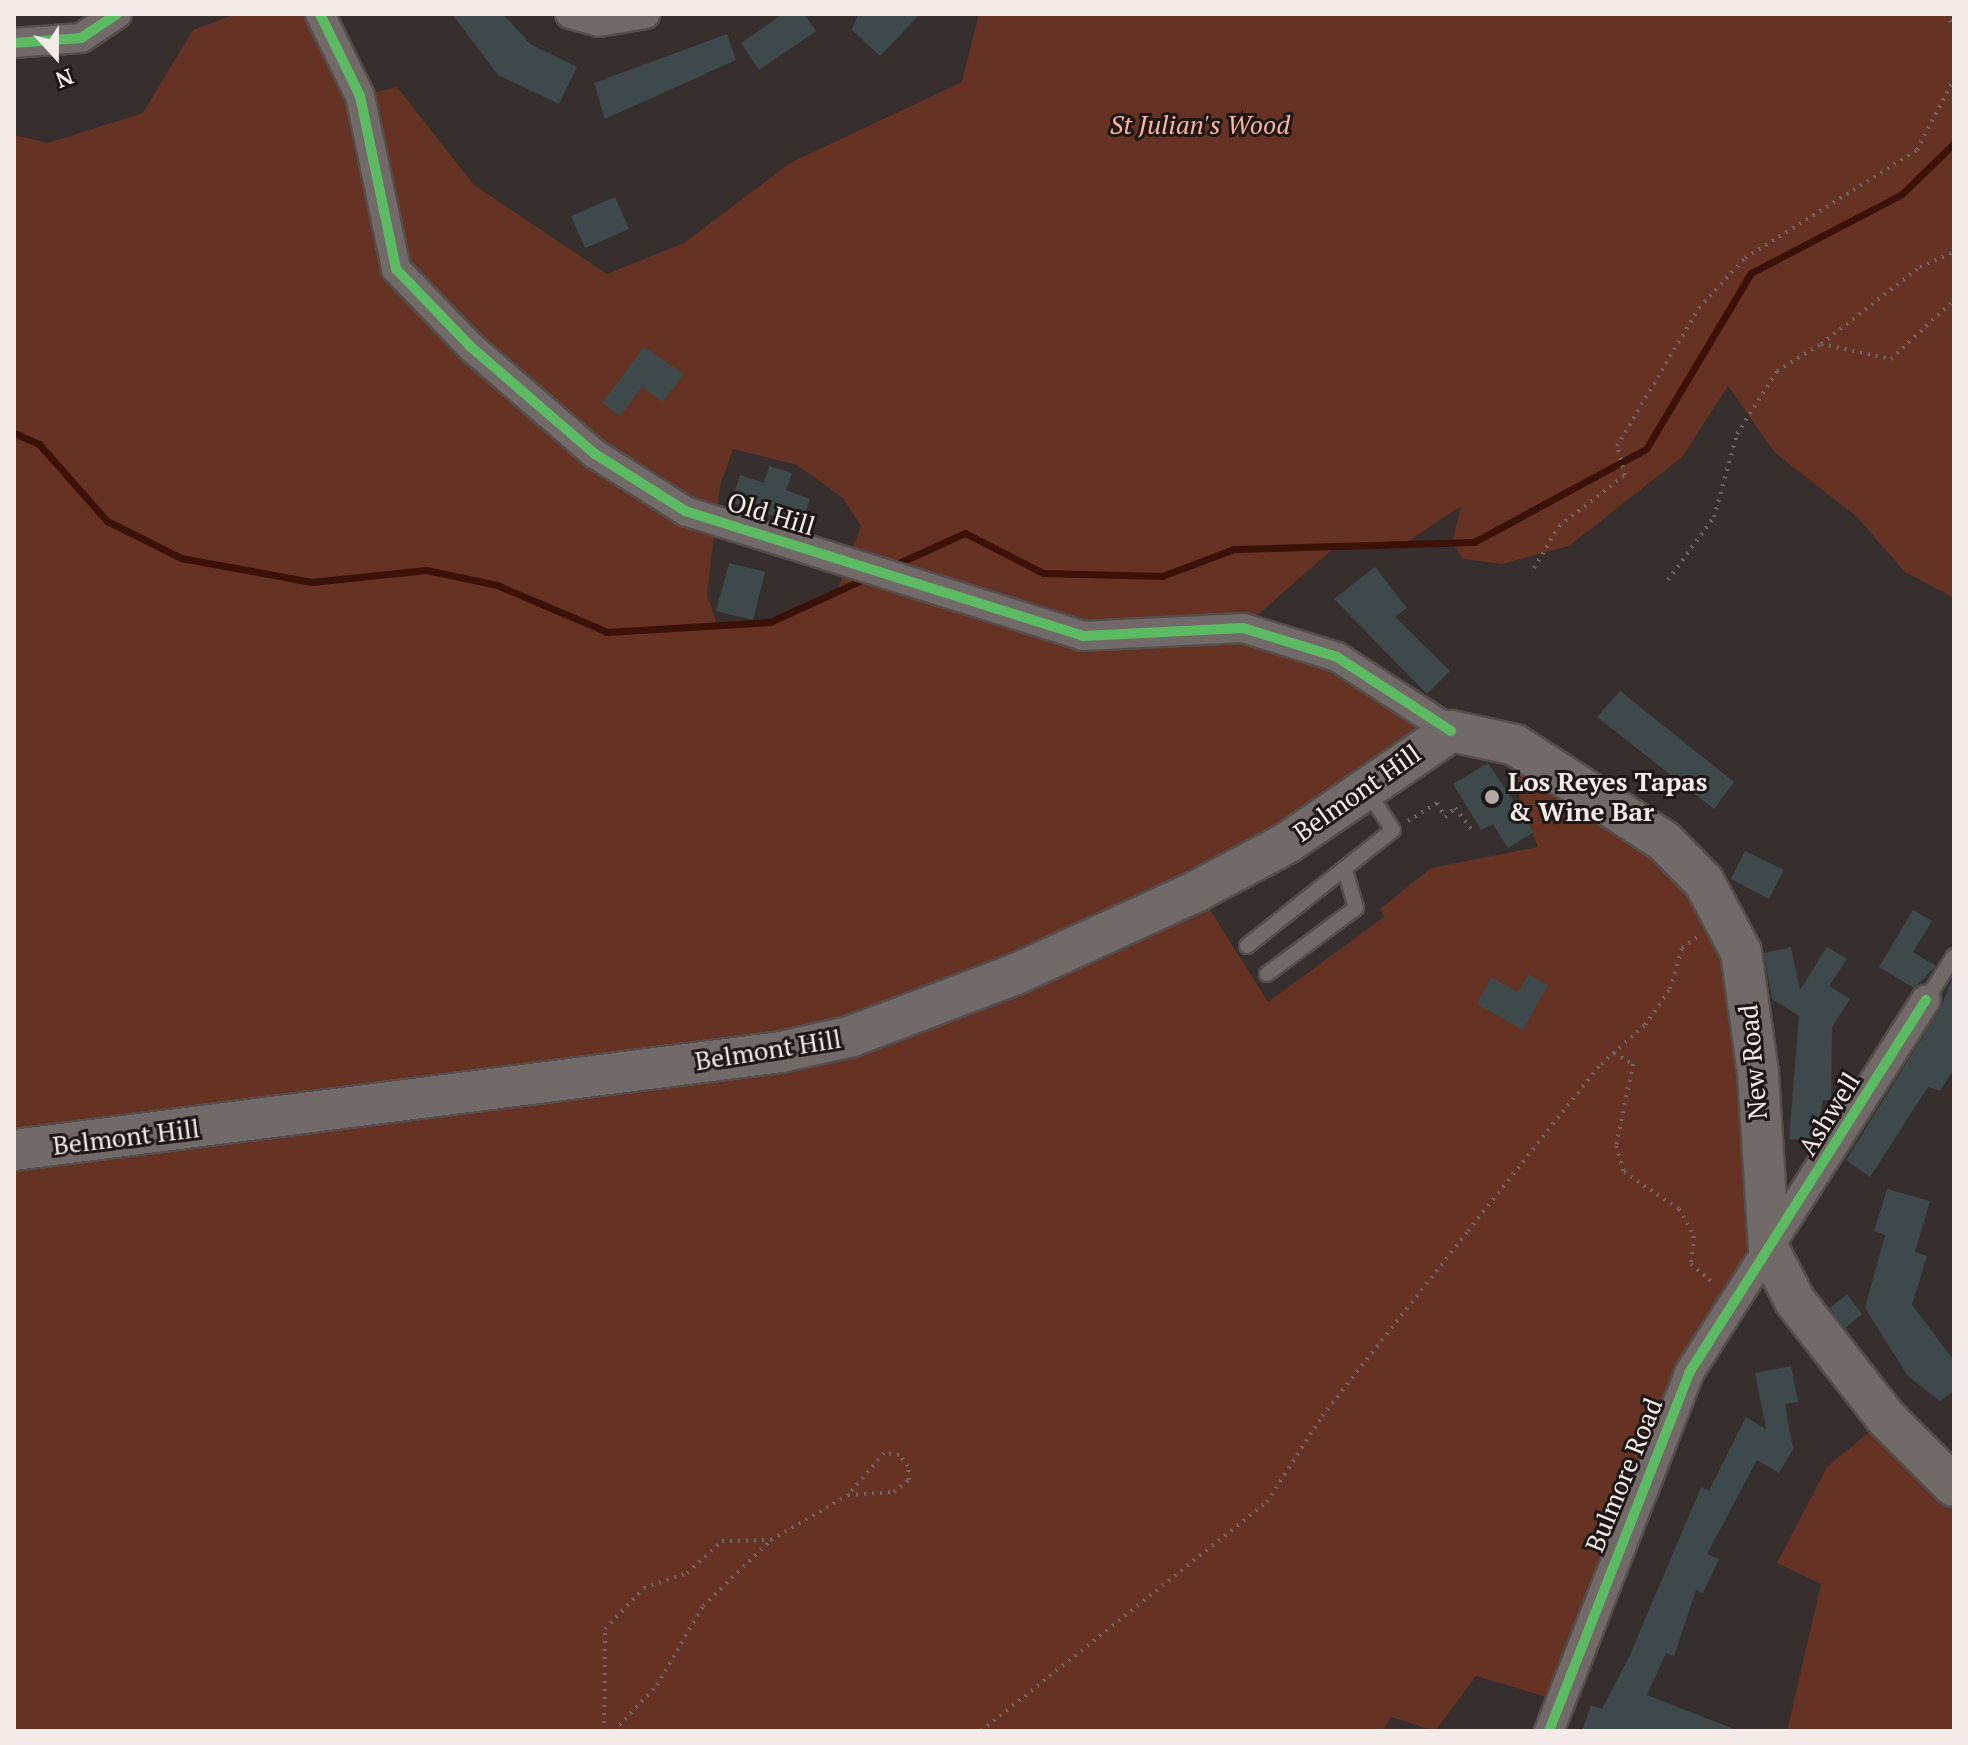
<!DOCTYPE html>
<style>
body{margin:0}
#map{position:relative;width:1968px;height:1745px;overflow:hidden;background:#372f2d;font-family:"PT Serif",serif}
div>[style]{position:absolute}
.green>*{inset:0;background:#653224}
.stream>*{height:7px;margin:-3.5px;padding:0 3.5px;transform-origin:3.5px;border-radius:3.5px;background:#3c1107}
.building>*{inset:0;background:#3e494b}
.path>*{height:4px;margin-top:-2px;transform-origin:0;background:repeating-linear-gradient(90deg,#6c6664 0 2px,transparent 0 8px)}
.roads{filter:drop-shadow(2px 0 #554e4d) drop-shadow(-2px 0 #554e4d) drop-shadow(0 2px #554e4d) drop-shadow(0 -2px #554e4d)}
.service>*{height:14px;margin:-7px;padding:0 7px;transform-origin:7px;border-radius:7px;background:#716a69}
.minor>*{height:28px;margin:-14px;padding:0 14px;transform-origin:14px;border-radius:14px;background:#716a69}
.secondary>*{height:40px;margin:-20px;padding:0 20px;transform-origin:20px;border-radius:20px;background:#716a69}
.cycleway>*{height:10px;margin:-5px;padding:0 5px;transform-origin:5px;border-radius:5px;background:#5cba63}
.dots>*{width:22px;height:22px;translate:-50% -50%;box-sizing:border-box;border:4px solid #1d1715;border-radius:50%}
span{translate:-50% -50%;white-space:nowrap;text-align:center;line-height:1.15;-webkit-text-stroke:6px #1d1715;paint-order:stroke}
.park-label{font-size:26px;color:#ffb29d;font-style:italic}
.street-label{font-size:26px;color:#f4ebe8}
.poi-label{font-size:26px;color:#f4ebe8;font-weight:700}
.left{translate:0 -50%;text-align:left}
.frame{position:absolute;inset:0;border:16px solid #f4ebe8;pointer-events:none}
.north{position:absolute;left:16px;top:16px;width:80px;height:80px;-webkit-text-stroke:6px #1d1715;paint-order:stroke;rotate:159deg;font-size:22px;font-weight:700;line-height:32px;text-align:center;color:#f4ebe8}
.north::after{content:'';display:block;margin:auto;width:28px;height:36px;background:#f4ebe8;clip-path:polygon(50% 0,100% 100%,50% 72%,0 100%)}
</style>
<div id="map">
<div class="green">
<i style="clip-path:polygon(evenodd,236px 14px,320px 14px,360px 96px,397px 87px,474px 185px,607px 274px,684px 243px,790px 163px,962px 82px,979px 14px,1954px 14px,1954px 598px,1905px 572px,1856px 516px,1775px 453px,1728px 386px,1682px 457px,1569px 546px,1502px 564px,1463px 559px,1452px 543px,1461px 506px,1404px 544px,1336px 546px,1244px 627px,1337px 657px,1451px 731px,1198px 891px,1268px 1002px,1384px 917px,1380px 909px,1431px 868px,1538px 847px,1520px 802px,1515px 745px,1618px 809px,1741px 952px,1769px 1250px,1689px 1373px,1557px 1700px,1476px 1676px,1435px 1731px,1391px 1717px,1382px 1731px,14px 1731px,14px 135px,48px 143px,143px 113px,193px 30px,236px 14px,733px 449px,797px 465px,843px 498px,861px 526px,837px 591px,770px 622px,717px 625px,707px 594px,720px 486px,733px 449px)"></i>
<i style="clip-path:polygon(1886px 1418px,1954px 1486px,1954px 1731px,1787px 1731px,1821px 1584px,1777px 1563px,1827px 1467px)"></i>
</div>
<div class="stream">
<i style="left:14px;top:433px;width:27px;rotate:24deg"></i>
<i style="left:39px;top:444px;width:103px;rotate:48.6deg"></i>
<i style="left:107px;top:521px;width:83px;rotate:26.6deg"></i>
<i style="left:181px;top:558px;width:133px;rotate:10.4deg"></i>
<i style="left:312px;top:582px;width:115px;rotate:-6deg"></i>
<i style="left:426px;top:570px;width:73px;rotate:11.9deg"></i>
<i style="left:497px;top:585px;width:120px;rotate:23.1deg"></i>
<i style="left:607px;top:632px;width:163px;rotate:-3.5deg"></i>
<i style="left:770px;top:622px;width:103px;rotate:-24.6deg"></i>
<i style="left:901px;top:562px;width:70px;rotate:-24.4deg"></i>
<i style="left:965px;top:533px;width:88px;rotate:27.1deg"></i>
<i style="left:1043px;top:573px;width:119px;rotate:1.4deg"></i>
<i style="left:1162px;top:576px;width:77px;rotate:-20.6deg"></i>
<i style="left:1234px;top:549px;width:240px;rotate:-1.7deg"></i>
<i style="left:1474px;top:542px;width:196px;rotate:-28.4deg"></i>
<i style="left:1646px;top:449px;width:205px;rotate:-59.2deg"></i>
<i style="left:1751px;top:273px;width:170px;rotate:-27.6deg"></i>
<i style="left:1902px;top:194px;width:73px;rotate:-44.4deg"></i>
</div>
<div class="building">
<i style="clip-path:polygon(452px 14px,503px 14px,530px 44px,577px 67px,559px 104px,498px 75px)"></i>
<i style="clip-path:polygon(783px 14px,804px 14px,816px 31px,759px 70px,741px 43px)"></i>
<i style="clip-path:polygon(858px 14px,920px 14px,880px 56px,852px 30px)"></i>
<i style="clip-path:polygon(727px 34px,736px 60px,605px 119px,594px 83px)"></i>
<i style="clip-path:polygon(615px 197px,629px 229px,585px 248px,571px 216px)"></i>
<i style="clip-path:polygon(644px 347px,684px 374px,663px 402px,642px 387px,620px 416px,602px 403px)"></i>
<i style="clip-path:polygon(769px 466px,792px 473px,786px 490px,810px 499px,801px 525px,731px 502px,740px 475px,764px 483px)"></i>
<i style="clip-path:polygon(729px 563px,765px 572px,753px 620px,716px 611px)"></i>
<i style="clip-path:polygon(1375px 567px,1407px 608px,1395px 617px,1450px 671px,1427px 694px,1334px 599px)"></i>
<i style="clip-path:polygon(1620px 691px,1734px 782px,1714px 809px,1597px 717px)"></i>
<i style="clip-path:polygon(1488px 763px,1534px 832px,1508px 848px,1493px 824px,1481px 830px,1453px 784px)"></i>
<i style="clip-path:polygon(1745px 851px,1784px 870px,1769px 899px,1731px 879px)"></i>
<i style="clip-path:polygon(1913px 910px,1932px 921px,1913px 952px,1936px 966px,1914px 988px,1879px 967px)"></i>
<i style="clip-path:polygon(1791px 947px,1800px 990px,1827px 947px,1847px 959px,1829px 986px,1850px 999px,1832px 1027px,1831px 1101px,1823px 1100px,1816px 1141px,1789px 1139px,1799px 1016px,1772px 999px,1764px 953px)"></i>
<i style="clip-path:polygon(1528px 974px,1548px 985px,1523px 1030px,1477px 1004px,1491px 977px,1518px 992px)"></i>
<i style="clip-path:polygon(1953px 977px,1954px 1069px,1940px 1091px,1928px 1087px,1870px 1177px,1846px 1160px,1940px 1009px)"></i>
<i style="clip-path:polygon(1887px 1189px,1930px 1201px,1915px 1252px,1927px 1256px,1912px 1305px,1954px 1361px,1954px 1391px,1940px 1401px,1908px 1376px,1865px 1308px,1885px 1235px,1874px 1231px)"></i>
<i style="clip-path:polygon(1847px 1294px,1862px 1314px,1845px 1328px,1830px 1308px)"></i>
<i style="clip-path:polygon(1791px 1366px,1798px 1402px,1785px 1404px,1793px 1449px,1779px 1473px,1757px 1460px,1707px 1554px,1719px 1559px,1703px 1593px,1696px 1590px,1674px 1656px,1666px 1653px,1647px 1695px,1739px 1731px,1582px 1731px,1591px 1705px,1602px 1709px,1630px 1655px,1701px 1487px,1709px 1491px,1746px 1417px,1766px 1429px,1755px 1373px)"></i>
</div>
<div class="path">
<i style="left:1945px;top:14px;width:14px;rotate:51deg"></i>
<i style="left:1821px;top:344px;width:125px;rotate:-37.9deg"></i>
<i style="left:1920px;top:267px;width:37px;rotate:-24deg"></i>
<i style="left:1534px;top:568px;width:49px;rotate:-59.2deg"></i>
<i style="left:1559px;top:526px;width:83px;rotate:-37.7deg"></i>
<i style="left:1625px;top:475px;width:30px;rotate:-105deg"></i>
<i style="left:1617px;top:446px;width:161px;rotate:-59.3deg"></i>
<i style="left:1699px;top:308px;width:68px;rotate:-47.4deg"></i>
<i style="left:1745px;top:258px;width:203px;rotate:-32.1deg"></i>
<i style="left:1917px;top:150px;width:80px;rotate:-62.5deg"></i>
<i style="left:1668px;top:580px;width:78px;rotate:-53.9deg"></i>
<i style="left:1714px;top:517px;width:86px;rotate:-74.5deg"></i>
<i style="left:1737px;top:434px;width:75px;rotate:-57.6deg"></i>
<i style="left:1777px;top:371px;width:52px;rotate:-31.5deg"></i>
<i style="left:1821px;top:344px;width:72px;rotate:12.1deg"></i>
<i style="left:1891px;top:359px;width:86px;rotate:-43.1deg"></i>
<i style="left:1408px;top:821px;width:34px;rotate:-32deg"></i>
<i style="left:1437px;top:803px;width:16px;rotate:60deg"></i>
<i style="left:1445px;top:817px;width:13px;rotate:-42deg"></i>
<i style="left:1455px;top:808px;width:31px;rotate:52deg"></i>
<i style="left:1614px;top:1053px;width:22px;rotate:30deg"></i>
<i style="left:1633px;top:1064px;width:84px;rotate:101.7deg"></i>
<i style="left:1616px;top:1146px;width:27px;rotate:73deg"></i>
<i style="left:1624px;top:1172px;width:66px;rotate:33.9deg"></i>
<i style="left:1679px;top:1209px;width:31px;rotate:61deg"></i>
<i style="left:1694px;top:1236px;width:28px;rotate:96deg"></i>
<i style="left:1691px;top:1264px;width:30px;rotate:41deg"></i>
<i style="left:604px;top:1731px;width:102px;rotate:-89.4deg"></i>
<i style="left:605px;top:1629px;width:57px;rotate:-46.4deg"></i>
<i style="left:644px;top:1588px;width:46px;rotate:-19.2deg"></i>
<i style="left:687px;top:1573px;width:47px;rotate:-42.4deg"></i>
<i style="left:722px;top:1541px;width:49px;rotate:-1.2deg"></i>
<i style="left:771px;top:1540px;width:89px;rotate:-30.3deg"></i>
<i style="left:848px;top:1495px;width:46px;rotate:-3.7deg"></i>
<i style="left:894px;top:1492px;width:19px;rotate:-39deg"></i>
<i style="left:909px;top:1480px;width:14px;rotate:-94deg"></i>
<i style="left:908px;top:1466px;width:14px;rotate:-129deg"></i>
<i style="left:899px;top:1455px;width:15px;rotate:-172deg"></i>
<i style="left:884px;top:1453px;width:55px;rotate:130.6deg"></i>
<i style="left:614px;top:1731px;width:63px;rotate:-46.9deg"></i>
<i style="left:657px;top:1685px;width:91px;rotate:-59.8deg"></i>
<i style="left:703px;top:1606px;width:95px;rotate:-44.1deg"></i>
<i style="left:981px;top:1731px;width:366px;rotate:-38.7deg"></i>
<i style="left:1267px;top:1502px;width:102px;rotate:-57.4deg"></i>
<i style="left:1322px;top:1416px;width:236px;rotate:-51.7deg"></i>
<i style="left:1468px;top:1231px;width:213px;rotate:-51.5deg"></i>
<i style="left:1601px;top:1064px;width:59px;rotate:-41.6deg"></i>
<i style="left:1645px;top:1025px;width:44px;rotate:-55.2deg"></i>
<i style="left:1670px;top:989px;width:43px;rotate:-73.7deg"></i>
<i style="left:1682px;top:948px;width:19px;rotate:-36deg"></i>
</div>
<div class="roads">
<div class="service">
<i style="left:1247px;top:946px;width:186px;rotate:-38.5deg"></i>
<i style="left:1393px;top:830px;width:45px;rotate:-123.3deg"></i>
<i style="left:1267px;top:974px;width:111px;rotate:-36.6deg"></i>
<i style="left:1356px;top:908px;width:37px;rotate:-106deg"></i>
<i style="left:1926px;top:1000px;width:52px;rotate:-57.5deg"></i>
</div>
<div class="minor">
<i style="left:320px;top:14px;width:91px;rotate:64deg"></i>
<i style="left:360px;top:96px;width:177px;rotate:78.2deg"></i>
<i style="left:396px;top:269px;width:108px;rotate:46.1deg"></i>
<i style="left:471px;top:347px;width:164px;rotate:40.8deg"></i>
<i style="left:595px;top:454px;width:107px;rotate:32.3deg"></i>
<i style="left:685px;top:511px;width:417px;rotate:17.4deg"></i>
<i style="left:1083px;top:636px;width:160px;rotate:-2.9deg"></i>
<i style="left:1243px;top:628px;width:98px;rotate:17.1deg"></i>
<i style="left:1337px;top:657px;width:136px;rotate:33deg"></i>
<i style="left:570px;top:14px;width:30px;rotate:15deg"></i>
<i style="left:599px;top:22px;width:47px;rotate:-9.9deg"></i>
<i style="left:14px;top:43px;width:67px;rotate:-4.3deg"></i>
<i style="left:81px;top:38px;width:43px;rotate:-33.7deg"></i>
<i style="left:1549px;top:1731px;width:384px;rotate:-68.6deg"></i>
<i style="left:1689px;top:1373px;width:442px;rotate:-57.6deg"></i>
</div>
<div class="secondary">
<i style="left:14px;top:1150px;width:773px;rotate:-7.28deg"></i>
<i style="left:781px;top:1052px;width:73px;rotate:-12.7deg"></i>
<i style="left:852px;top:1036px;width:175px;rotate:-20.7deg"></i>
<i style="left:1016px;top:974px;width:199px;rotate:-24.6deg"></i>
<i style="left:1197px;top:891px;width:102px;rotate:-28.1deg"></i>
<i style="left:1287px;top:843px;width:199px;rotate:-34.3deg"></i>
<i style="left:1451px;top:731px;width:66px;rotate:12.3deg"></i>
<i style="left:1515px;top:745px;width:177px;rotate:32.8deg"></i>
<i style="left:1664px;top:841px;width:57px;rotate:45.7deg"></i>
<i style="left:1704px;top:882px;width:79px;rotate:62.1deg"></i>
<i style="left:1741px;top:952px;width:122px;rotate:82deg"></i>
<i style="left:1758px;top:1073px;width:177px;rotate:86.4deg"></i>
<i style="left:1769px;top:1250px;width:57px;rotate:63deg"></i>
<i style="left:1795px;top:1301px;width:148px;rotate:52.1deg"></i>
<i style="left:1886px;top:1418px;width:96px;rotate:45deg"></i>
</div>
</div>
<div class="cycleway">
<i style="left:320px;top:14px;width:91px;rotate:64deg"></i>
<i style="left:360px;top:96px;width:177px;rotate:78.2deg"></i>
<i style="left:396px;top:269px;width:108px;rotate:46.1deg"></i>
<i style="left:471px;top:347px;width:164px;rotate:40.8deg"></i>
<i style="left:595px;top:454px;width:107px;rotate:32.3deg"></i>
<i style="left:685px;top:511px;width:417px;rotate:17.4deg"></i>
<i style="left:1083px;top:636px;width:160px;rotate:-2.9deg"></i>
<i style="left:1243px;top:628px;width:98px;rotate:17.1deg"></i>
<i style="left:1337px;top:657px;width:136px;rotate:33deg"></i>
<i style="left:14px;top:43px;width:67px;rotate:-4.3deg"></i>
<i style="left:81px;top:38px;width:43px;rotate:-33.7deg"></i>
<i style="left:1549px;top:1731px;width:384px;rotate:-68.6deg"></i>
<i style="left:1689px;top:1373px;width:442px;rotate:-57.6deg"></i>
</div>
<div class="dots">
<i style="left:1492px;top:797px;background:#b2a9a7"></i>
</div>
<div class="park-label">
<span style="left:1200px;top:125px">St Julian's Wood</span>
</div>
<div class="street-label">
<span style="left:771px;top:514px;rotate:17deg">Old Hill</span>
<span style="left:1357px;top:793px;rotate:-35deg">Belmont Hill</span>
<span style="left:768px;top:1050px;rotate:-9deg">Belmont Hill</span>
<span style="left:1753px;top:1062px;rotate:-95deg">New Road</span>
<span style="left:1829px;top:1114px;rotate:-58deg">Ashwell</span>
<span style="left:126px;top:1137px;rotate:-7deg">Belmont Hill</span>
<span style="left:1624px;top:1475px;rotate:-68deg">Bulmore Road</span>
</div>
<div class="poi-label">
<span class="left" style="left:1508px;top:797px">Los Reyes Tapas<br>&amp; Wine Bar</span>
</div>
<div class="frame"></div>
<div class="north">N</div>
</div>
